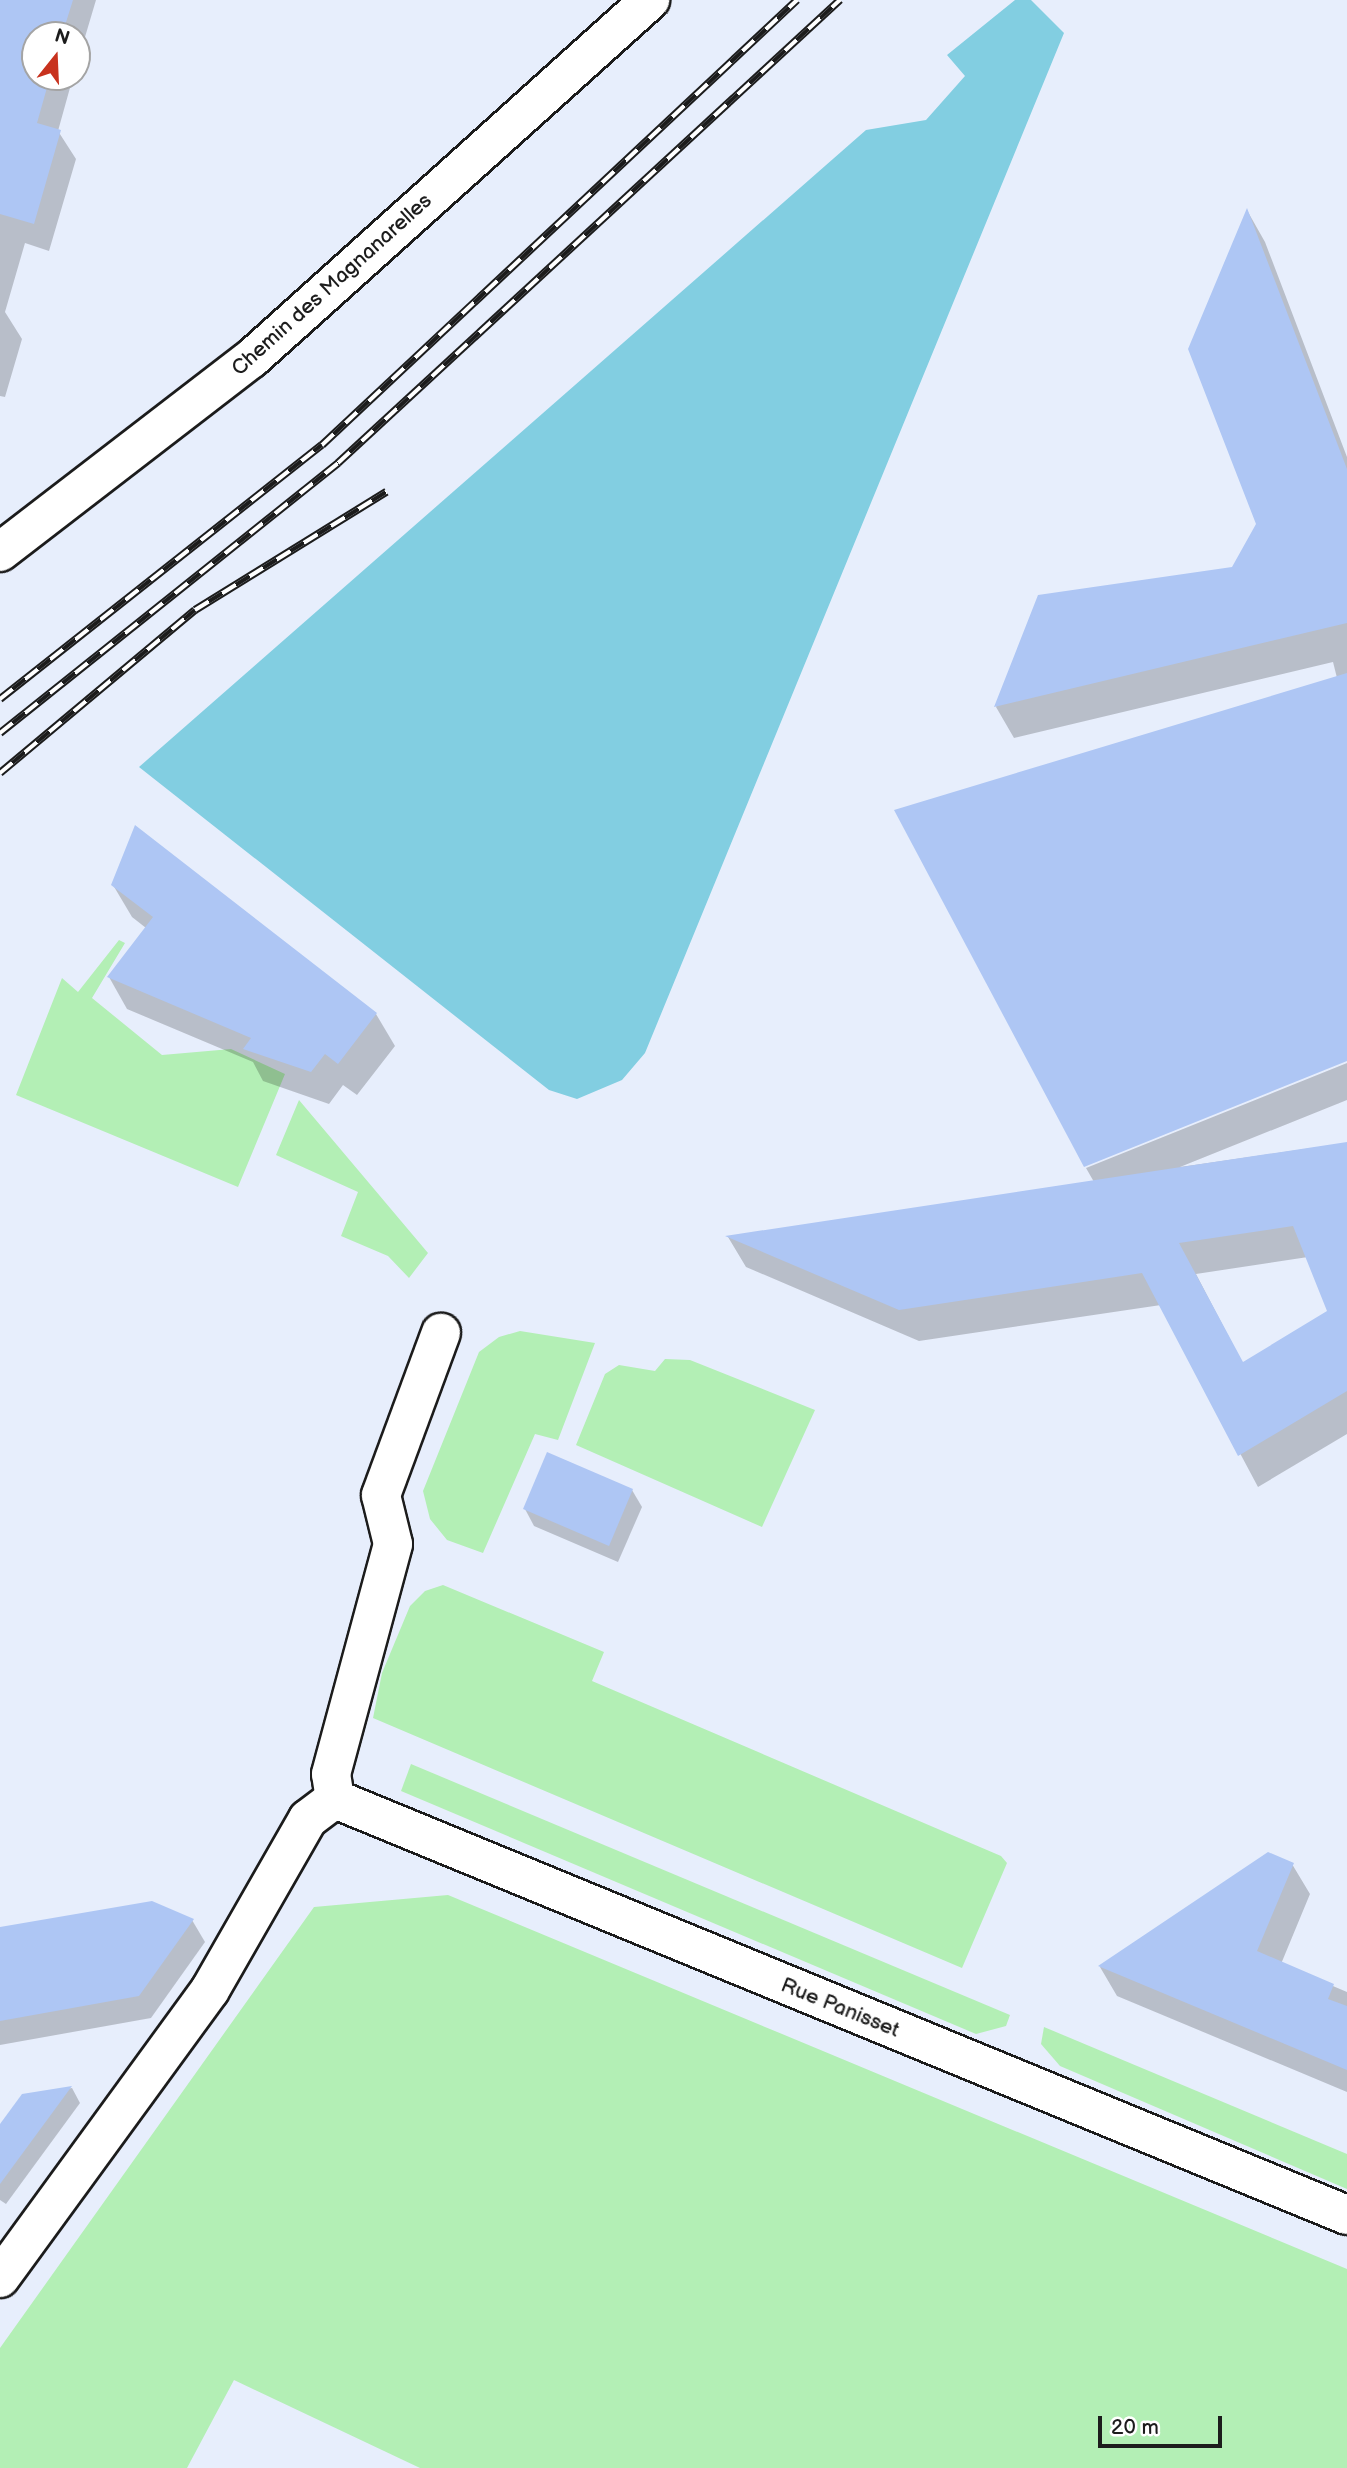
<!DOCTYPE html>
<style>
body{margin:0}
#map{position:relative;width:1347px;height:2468px;overflow:hidden;background:#e7eefc;font-family:"Balsamiq Sans",sans-serif}
div>[style]{position:absolute}
.green>*{inset:0;background:#b3efb5}
.water>*{inset:0;background:#82cee1}
.shadow>*{inset:0;background:#0003}
.building>*{inset:0;background:#aec6f4}
.roads{filter:drop-shadow(2px 0 #1c1c1c) drop-shadow(-2px 0 #1c1c1c) drop-shadow(0 2px #1c1c1c) drop-shadow(0 -2px #1c1c1c)}
.minor>*{height:38px;margin:-19px;padding:0 19px;transform-origin:19px;border-radius:19px;background:#fff}
.rail>*{height:8px;margin-top:-4px;transform-origin:0;background:repeating-linear-gradient(90deg,#fff 0 16px,#1c1c1c 0 32px);box-sizing:border-box;border-block:2px solid #1c1c1c}
span{translate:-50% -50%;white-space:nowrap;text-align:center;line-height:1.15;-webkit-text-stroke:7px #fff;paint-order:stroke}
.street-label{font-size:21px;color:#1c1c1c}
.north{position:absolute;left:21px;top:21px;width:70px;height:70px;box-sizing:border-box;background:#fff;border:2px solid #a4a4a4;border-radius:50%;rotate:18deg;font-size:19px;font-weight:700;line-height:28px;text-align:center;color:#1c1c1c}
.north::after{content:'';display:block;margin:auto;width:24px;height:32px;background:#c8321e;clip-path:polygon(50% 0,100% 100%,50% 72%,0 100%)}
.scale{position:absolute;left:1098px;top:2416px;width:124px;height:32px;box-sizing:border-box;border:4px solid #1c1c1c;border-top:0;padding-left:9px;font-size:21px;line-height:24px;white-space:nowrap;color:#1c1c1c;-webkit-text-stroke:5px #fff;paint-order:stroke}
</style>
<div id="map">
<div class="green">
<i style="clip-path:polygon(119px 940px,125px 943px,92px 998px,162px 1055px,231px 1049px,285px 1074px,238px 1187px,16px 1095px,62px 978px,78px 992px)"></i>
<i style="clip-path:polygon(299px 1100px,428px 1253px,409px 1278px,388px 1256px,341px 1236px,358px 1192px,276px 1155px)"></i>
<i style="clip-path:polygon(520px 1331px,595px 1343px,558px 1440px,535px 1434px,483px 1553px,447px 1540px,430px 1519px,423px 1491px,479px 1352px,499px 1337px)"></i>
<i style="clip-path:polygon(665px 1359px,690px 1360px,815px 1410px,762px 1527px,576px 1445px,605px 1374px,619px 1365px,655px 1371px)"></i>
<i style="clip-path:polygon(443px 1585px,604px 1652px,592px 1681px,1001px 1856px,1007px 1863px,962px 1968px,373px 1718px,382px 1673px,410px 1606px,425px 1591px)"></i>
<i style="clip-path:polygon(411px 1764px,1010px 2015px,1006px 2026px,976px 2034px,401px 1791px)"></i>
<i style="clip-path:polygon(448px 1895px,1347px 2269px,1347px 2468px,420px 2468px,234px 2380px,187px 2468px,0 2468px,0 2348px,314px 1907px)"></i>
<i style="clip-path:polygon(1044px 2027px,1347px 2154px,1347px 2189px,1060px 2066px,1041px 2044px)"></i>
</div>
<div class="water">
<i style="clip-path:polygon(1015px 0,1031px 0,1064px 33px,645px 1053px,622px 1080px,577px 1099px,549px 1090px,139px 767px,866px 130px,926px 120px,965px 76px,947px 55px)"></i>
</div>
<div class="shadow">
<i style="clip-path:polygon(0 0,96px 0,77px 64px,77px 35px,35px 35px,35px 77px,73px 77px,58px 131px,76px 159px,49px 251px,25px 243px,5px 312px,22px 339px,5px 397px,0 396px)"></i>
<i style="clip-path:polygon(1248px 212px,1265px 242px,1347px 457px,1347px 1059px,1337px 678px,1333px 662px,1014px 738px,996px 707px,1039px 597px,1233px 569px,1258px 524px)"></i>
<i style="clip-path:polygon(113px 885px,376px 1014px,395px 1046px,357px 1095px,343px 1085px,329px 1104px,263px 1081px,253px 1062px,127px 1009px,109px 977px,146px 928px,132px 917px)"></i>
<i style="clip-path:polygon(evenodd,1347px 1063px,1347px 1100px,1180px 1167px,1347px 1143px,1347px 1434px,1258px 1487px,1161px 1305px,919px 1341px,746px 1267px,728px 1237px,1094px 1182px,1086px 1168px,1347px 1063px,1308px 1257px,1329px 1312px,1243px 1364px,1196px 1274px,1308px 1257px)"></i>
<i style="clip-path:polygon(632px 1490px,642px 1507px,618px 1562px,534px 1526px,525px 1509px)"></i>
<i style="clip-path:polygon(1292px 1864px,1310px 1894px,1281px 1964px,1347px 1992px,1347px 2092px,1117px 1996px,1100px 1967px)"></i>
<i style="clip-path:polygon(192px 1920px,205px 1942px,151px 2018px,0 2045px,0 1929px)"></i>
<i style="clip-path:polygon(72px 2088px,80px 2103px,6px 2204px,0 2200px,0 2127px,23px 2096px)"></i>
</div>
<div class="building">
<i style="clip-path:polygon(0 0,73px 0,62px 35px,35px 35px,35px 77px,50px 77px,37px 123px,61px 130px,34px 224px,0 214px)"></i>
<i style="clip-path:polygon(1247px 208px,1347px 469px,1347px 623px,994px 707px,1038px 595px,1232px 567px,1256px 524px,1188px 349px)"></i>
<i style="clip-path:polygon(1347px 673px,1347px 1061px,1084px 1167px,894px 810px)"></i>
<i style="clip-path:polygon(135px 825px,377px 1013px,338px 1064px,325px 1054px,311px 1072px,243px 1049px,251px 1038px,107px 977px,153px 917px,111px 885px)"></i>
<i style="clip-path:polygon(evenodd,1347px 1142px,1347px 1391px,1238px 1456px,1142px 1273px,899px 1310px,725px 1236px,1347px 1142px,1293px 1226px,1327px 1311px,1243px 1362px,1179px 1243px,1293px 1226px)"></i>
<i style="clip-path:polygon(547px 1452px,633px 1489px,609px 1546px,523px 1509px)"></i>
<i style="clip-path:polygon(1268px 1852px,1294px 1863px,1257px 1951px,1334px 1984px,1328px 1999px,1347px 2006px,1347px 2070px,1098px 1966px)"></i>
<i style="clip-path:polygon(152px 1901px,194px 1919px,139px 1996px,0 2021px,0 1927px)"></i>
<i style="clip-path:polygon(72px 2086px,0 2184px,0 2124px,22px 2094px)"></i>
</div>
<div class="roads">
<div class="minor">
<i style="left:0;top:552px;width:317px;rotate:-37.6deg"></i>
<i style="left:251px;top:359px;width:537px;rotate:-41.98deg"></i>
<i style="left:335px;top:1799px;width:1094px;rotate:22.35deg"></i>
<i style="left:335px;top:1799px;width:25px;rotate:-99deg"></i>
<i style="left:331px;top:1774px;width:238px;rotate:-74.9deg"></i>
<i style="left:393px;top:1544px;width:50px;rotate:-103.8deg"></i>
<i style="left:381px;top:1495px;width:173px;rotate:-69.7deg"></i>
<i style="left:0;top:2278px;width:356px;rotate:-53.9deg"></i>
<i style="left:210px;top:1990px;width:197px;rotate:-60.2deg"></i>
<i style="left:308px;top:1819px;width:34px;rotate:-37deg"></i>
</div>
</div>
<div class="rail">
<i style="left:0;top:699px;width:410px;rotate:-38.3deg"></i>
<i style="left:322px;top:445px;width:651px;rotate:-43.13deg"></i>
<i style="left:0;top:733px;width:433px;rotate:-38.6deg"></i>
<i style="left:338px;top:463px;width:683px;rotate:-42.69deg"></i>
<i style="left:0;top:773px;width:254px;rotate:-39.9deg"></i>
<i style="left:195px;top:610px;width:225px;rotate:-31.7deg"></i>
</div>
<div class="street-label">
<span style="left:332px;top:285px;rotate:-42deg">Chemin des Magnanarelles</span>
<span style="left:840px;top:2008px;rotate:22deg">Rue Panisset</span>
</div>
<div class="north">N</div>
<div class="scale">20 m</div>
</div>
